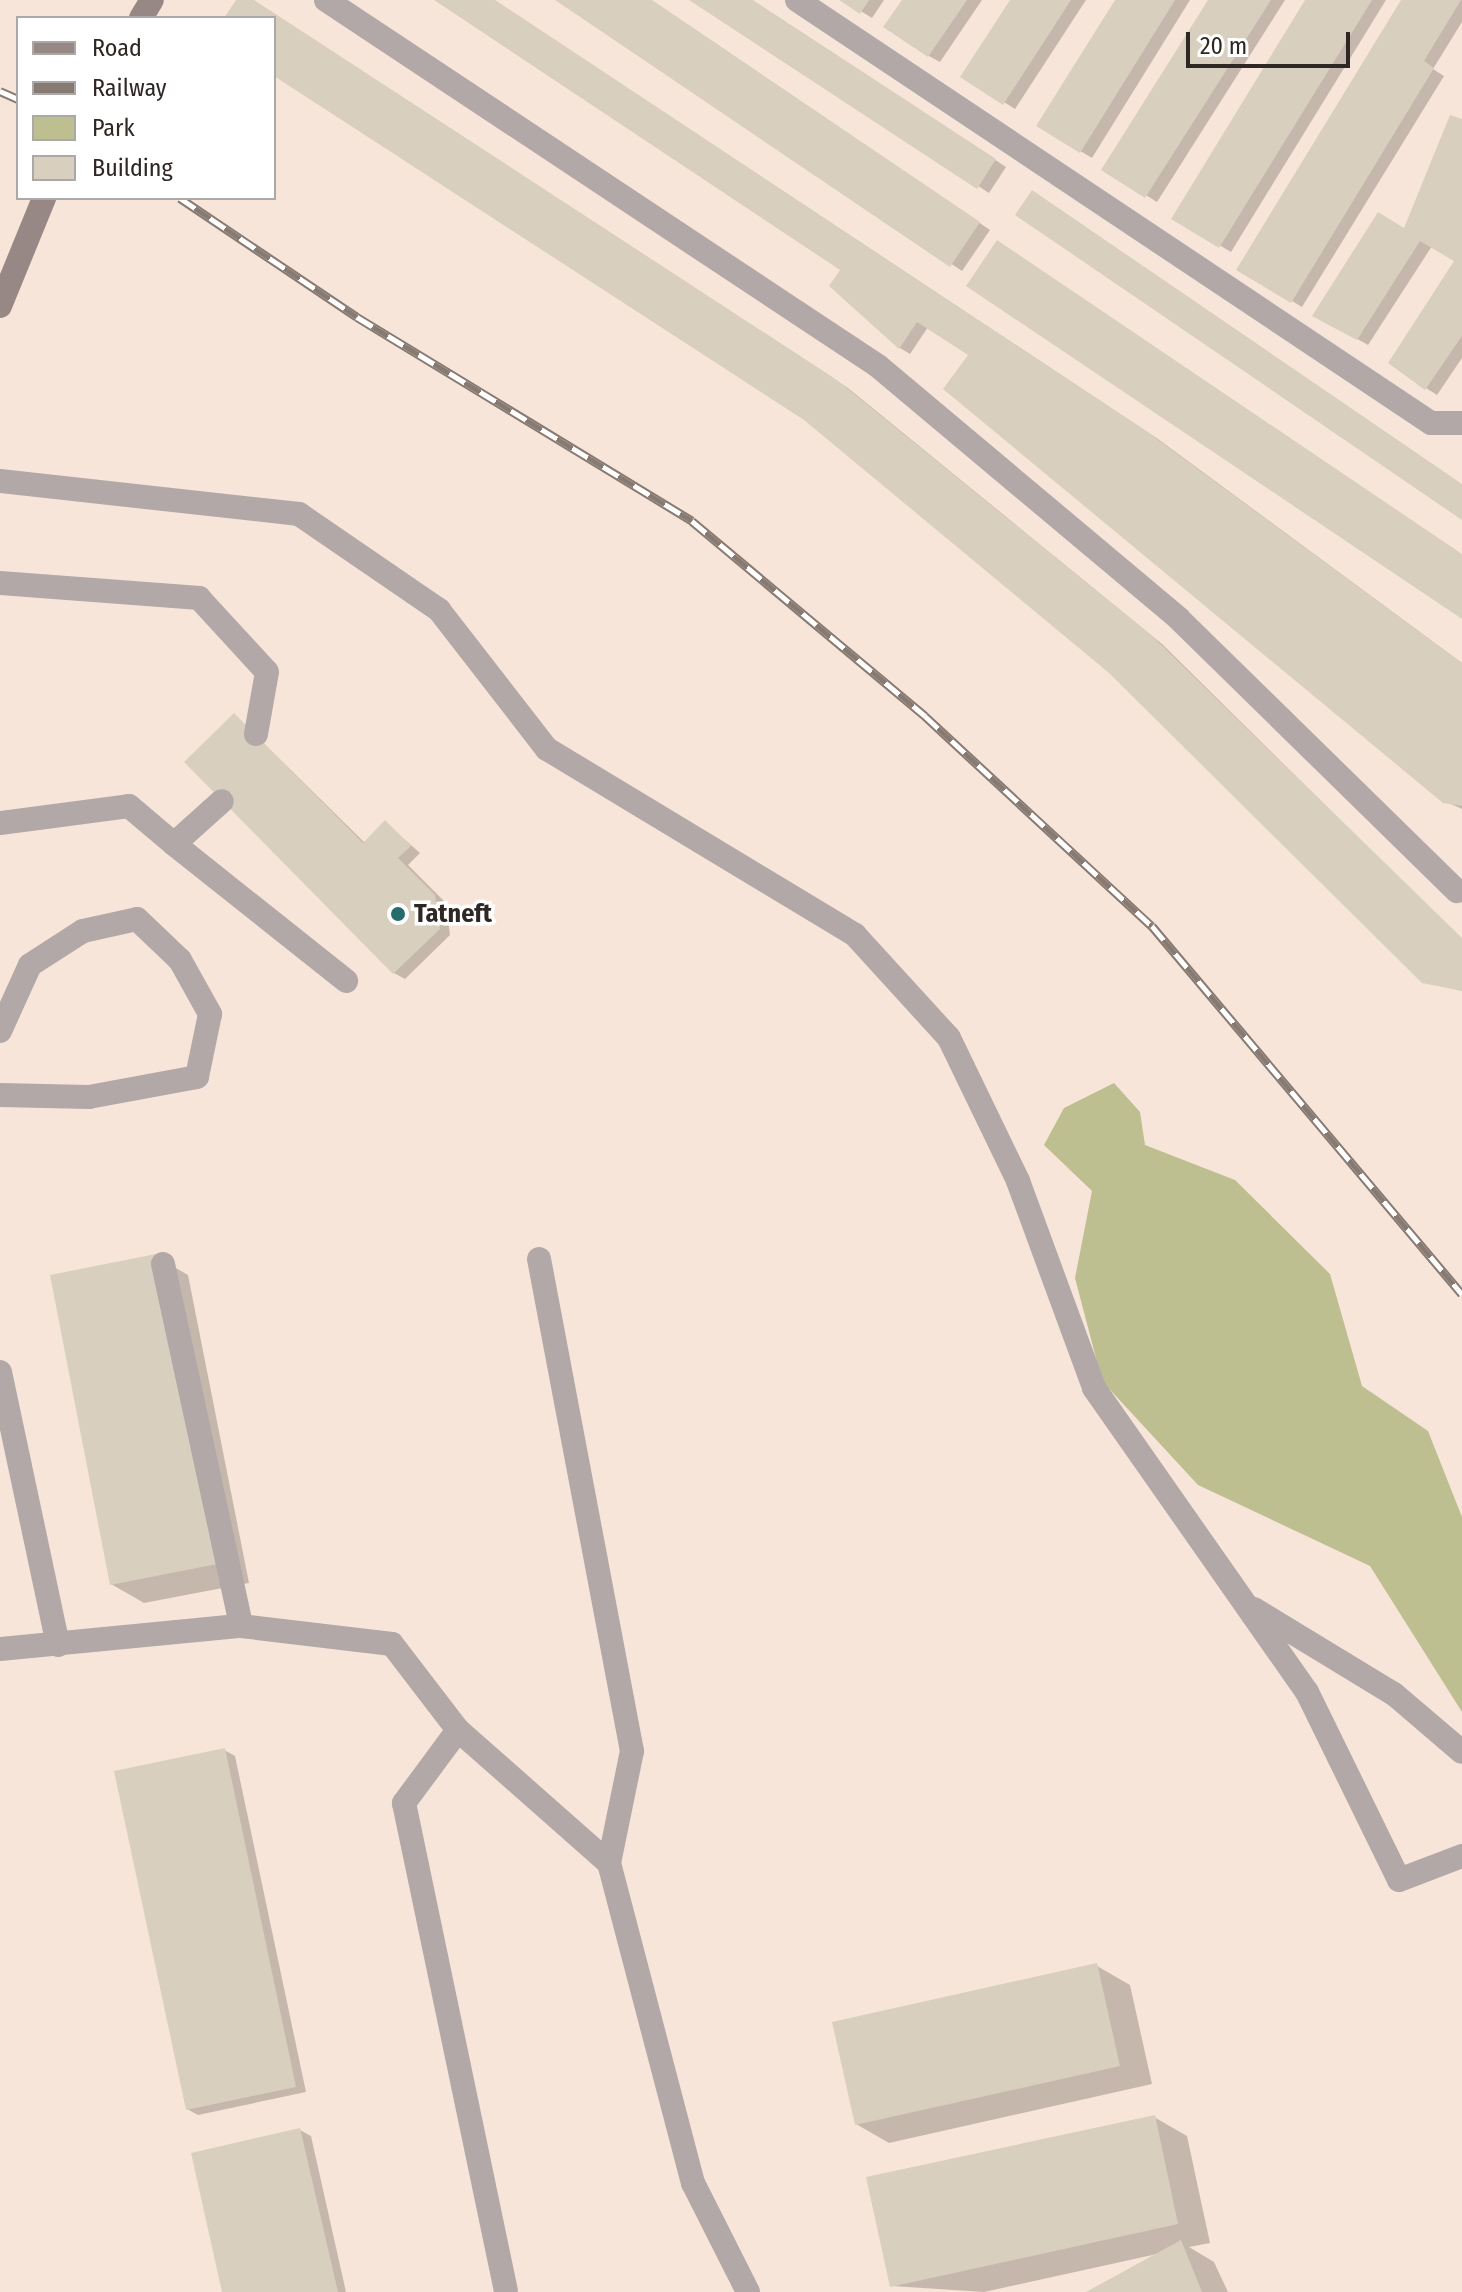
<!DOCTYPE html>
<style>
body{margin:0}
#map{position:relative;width:1462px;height:2292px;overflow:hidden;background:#f8e5d9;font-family:"Fira Sans Condensed",sans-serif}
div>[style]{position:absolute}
.green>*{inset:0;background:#bebf91}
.shadow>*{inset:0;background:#0003}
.building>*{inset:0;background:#d9cfbe}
.lane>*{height:24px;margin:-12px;padding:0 12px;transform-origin:12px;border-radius:12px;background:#b2a8a7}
.secondary>*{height:24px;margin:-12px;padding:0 12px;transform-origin:12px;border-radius:12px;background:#978886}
.rail>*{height:9px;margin-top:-4.5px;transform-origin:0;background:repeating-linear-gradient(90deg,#fff 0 18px,#867a72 0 36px);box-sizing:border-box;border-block:2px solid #867a72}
.dots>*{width:22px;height:22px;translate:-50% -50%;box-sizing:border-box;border:4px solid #fff;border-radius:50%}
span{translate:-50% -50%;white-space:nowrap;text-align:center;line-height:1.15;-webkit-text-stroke:7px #fff;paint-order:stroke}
.poi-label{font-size:26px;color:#2e2723;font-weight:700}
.left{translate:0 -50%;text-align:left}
.legend{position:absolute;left:16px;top:16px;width:260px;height:184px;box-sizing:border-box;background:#fff;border:2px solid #aba9a7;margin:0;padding:10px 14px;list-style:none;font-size:24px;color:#2e2723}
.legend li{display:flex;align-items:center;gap:16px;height:40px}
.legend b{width:40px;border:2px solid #aba9a7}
.scale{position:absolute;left:1186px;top:32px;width:164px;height:36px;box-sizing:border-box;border:4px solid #2e2723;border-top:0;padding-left:10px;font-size:24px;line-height:28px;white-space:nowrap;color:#2e2723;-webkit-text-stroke:6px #fff;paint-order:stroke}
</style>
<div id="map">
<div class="green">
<i style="clip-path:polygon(1114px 1083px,1140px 1112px,1145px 1145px,1235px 1180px,1330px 1274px,1362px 1386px,1428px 1431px,1462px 1517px,1462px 1712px,1370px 1566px,1198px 1485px,1102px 1381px,1075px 1278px,1092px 1191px,1044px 1145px,1064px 1108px)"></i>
</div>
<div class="shadow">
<i style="clip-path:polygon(238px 0,253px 1px,848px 388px,1162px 644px,1462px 940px,1462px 991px,1424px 981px,1110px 671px,805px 418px,274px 73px,274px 18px,227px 18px)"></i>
<i style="clip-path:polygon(438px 0,494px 0,1158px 439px,1462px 663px,1462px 809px,1444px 801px,971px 355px,928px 327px,910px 354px,900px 348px,842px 269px)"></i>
<i style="clip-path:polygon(559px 0,650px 0,990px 230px,962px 271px)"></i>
<i style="clip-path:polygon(692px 0,751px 0,1006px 167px,989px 193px)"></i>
<i style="clip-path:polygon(843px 0,884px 0,872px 18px)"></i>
<i style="clip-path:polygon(904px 0,982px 0,940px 62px,929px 56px)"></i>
<i style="clip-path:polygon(1012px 0,1086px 0,1015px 109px,963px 76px)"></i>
<i style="clip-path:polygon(1118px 0,1190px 0,1092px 158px,1039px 126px)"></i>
<i style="clip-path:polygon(1211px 0,1285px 0,1157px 202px,1104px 169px)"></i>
<i style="clip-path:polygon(1308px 0,1386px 0,1231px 252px,1174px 218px)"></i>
<i style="clip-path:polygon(1403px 0,1462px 0,1462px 22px,1433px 69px,1444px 76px,1302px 307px,1239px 269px)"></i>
<i style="clip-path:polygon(1462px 121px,1462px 358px,1437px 395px,1426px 388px,1457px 260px,1432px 246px,1368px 345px,1315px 315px,1405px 230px)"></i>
<i style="clip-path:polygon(235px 715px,365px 843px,386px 823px,420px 853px,408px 865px,446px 903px,450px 935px,405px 979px,394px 973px)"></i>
<i style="clip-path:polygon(155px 1256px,188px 1275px,249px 1583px,144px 1603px,111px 1584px)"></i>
<i style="clip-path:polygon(224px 1750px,235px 1756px,306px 2092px,198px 2115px,187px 2109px)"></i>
<i style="clip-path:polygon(1097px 1966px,1130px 1985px,1152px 2084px,889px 2143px,856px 2124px)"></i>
<i style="clip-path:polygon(1154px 2117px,1187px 2136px,1210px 2243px,1189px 2247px,1214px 2262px,1228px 2292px,1090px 2292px,1157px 2254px,984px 2292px,892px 2286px)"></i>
<i style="clip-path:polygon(300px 2130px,311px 2136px,346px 2292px,224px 2292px)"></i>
</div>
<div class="building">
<i style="clip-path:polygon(236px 0,254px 0,837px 380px,1151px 635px,1462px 938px,1462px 991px,1422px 983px,1109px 673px,804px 420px,274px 76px,274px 18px,224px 18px)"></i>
<i style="clip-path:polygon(434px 0,495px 0,1146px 431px,1462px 663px,1462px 806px,1443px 803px,943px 389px,968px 355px,917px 322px,899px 349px,829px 286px,840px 270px)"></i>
<i style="clip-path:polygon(555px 0,652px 0,980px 222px,950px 267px)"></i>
<i style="clip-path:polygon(689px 0,753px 0,996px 159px,977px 189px)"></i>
<i style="clip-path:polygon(839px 0,869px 0,860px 14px)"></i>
<i style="clip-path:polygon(902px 0,967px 0,928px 57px,883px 27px)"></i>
<i style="clip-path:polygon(1010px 0,1071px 0,1003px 105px,960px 77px)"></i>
<i style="clip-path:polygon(1115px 0,1175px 0,1080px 153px,1036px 126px)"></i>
<i style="clip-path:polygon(1208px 0,1271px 0,1145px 198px,1101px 170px)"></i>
<i style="clip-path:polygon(1305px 0,1372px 0,1219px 248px,1171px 219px)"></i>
<i style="clip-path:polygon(1401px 0,1461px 0,1424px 61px,1434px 68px,1291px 303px,1236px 270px)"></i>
<i style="clip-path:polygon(1450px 115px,1462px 119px,1462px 336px,1425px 390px,1388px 363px,1454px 261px,1420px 241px,1357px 340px,1312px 316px,1378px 212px,1404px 228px)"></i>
<i style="clip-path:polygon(1032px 190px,1462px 484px,1462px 520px,1015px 215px)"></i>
<i style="clip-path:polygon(997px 240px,1462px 554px,1462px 619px,966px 286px)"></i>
<i style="clip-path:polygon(234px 713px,363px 843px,385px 820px,411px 846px,398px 858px,435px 895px,440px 929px,393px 974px,184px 762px)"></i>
<i style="clip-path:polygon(156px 1254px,217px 1564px,110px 1585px,50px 1275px)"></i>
<i style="clip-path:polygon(225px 1748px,296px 2087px,186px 2110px,114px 1771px)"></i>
<i style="clip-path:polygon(1097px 1963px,1120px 2066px,855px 2125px,832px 2022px)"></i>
<i style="clip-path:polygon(1155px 2115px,1178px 2224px,890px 2287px,866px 2177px)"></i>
<i style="clip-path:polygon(300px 2128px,338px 2292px,222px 2292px,191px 2153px)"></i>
<i style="clip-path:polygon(1181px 2240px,1202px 2292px,1086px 2292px)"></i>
</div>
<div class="lane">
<i style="left:326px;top:0;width:662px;rotate:33.55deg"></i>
<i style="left:878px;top:366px;width:393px;rotate:40deg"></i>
<i style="left:1179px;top:619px;width:389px;rotate:44.4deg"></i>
<i style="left:797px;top:0;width:762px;rotate:33.71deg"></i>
<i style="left:1431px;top:423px;width:31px"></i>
<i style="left:0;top:481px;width:301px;rotate:6.3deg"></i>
<i style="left:299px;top:514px;width:170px;rotate:34.4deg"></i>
<i style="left:439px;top:610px;width:176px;rotate:52.2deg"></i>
<i style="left:547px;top:749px;width:360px;rotate:31.1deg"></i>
<i style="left:855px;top:935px;width:139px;rotate:47.6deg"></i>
<i style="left:949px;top:1038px;width:159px;rotate:64.2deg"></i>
<i style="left:1018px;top:1181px;width:221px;rotate:69.8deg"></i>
<i style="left:1094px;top:1388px;width:371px;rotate:55deg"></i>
<i style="left:1307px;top:1692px;width:209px;rotate:63.9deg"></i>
<i style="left:1399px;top:1880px;width:67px;rotate:-20.9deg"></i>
<i style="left:0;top:583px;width:200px;rotate:4.3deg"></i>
<i style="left:199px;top:598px;width:100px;rotate:47.4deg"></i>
<i style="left:267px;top:672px;width:63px;rotate:100.1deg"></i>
<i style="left:0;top:823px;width:130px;rotate:-7.5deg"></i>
<i style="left:129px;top:806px;width:59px;rotate:40.2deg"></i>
<i style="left:174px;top:844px;width:64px;rotate:-41.9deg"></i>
<i style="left:174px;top:844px;width:220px;rotate:38.5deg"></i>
<i style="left:0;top:1031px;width:72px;rotate:-65.6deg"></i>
<i style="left:30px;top:965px;width:63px;rotate:-32.7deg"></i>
<i style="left:83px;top:931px;width:55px;rotate:-12.5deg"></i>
<i style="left:137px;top:919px;width:59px;rotate:43.6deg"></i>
<i style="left:180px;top:960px;width:62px;rotate:60.9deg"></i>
<i style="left:210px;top:1014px;width:64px;rotate:101.7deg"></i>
<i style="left:197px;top:1077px;width:110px;rotate:169.5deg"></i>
<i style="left:89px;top:1097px;width:89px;rotate:-178.7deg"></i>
<i style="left:539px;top:1259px;width:501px;rotate:79.3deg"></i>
<i style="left:632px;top:1751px;width:114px;rotate:101.6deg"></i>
<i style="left:163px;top:1264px;width:370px;rotate:77.8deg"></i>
<i style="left:0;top:1372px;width:279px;rotate:78deg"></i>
<i style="left:1254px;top:1609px;width:164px;rotate:31.3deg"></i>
<i style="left:1394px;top:1694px;width:89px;rotate:40.5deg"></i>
<i style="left:0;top:1649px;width:242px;rotate:-5.5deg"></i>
<i style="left:241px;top:1626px;width:152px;rotate:6.8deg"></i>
<i style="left:392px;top:1644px;width:108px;rotate:52.5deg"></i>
<i style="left:458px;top:1730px;width:201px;rotate:41.4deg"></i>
<i style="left:609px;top:1863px;width:331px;rotate:75.3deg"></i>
<i style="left:693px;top:2183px;width:122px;rotate:63.2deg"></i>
<i style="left:458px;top:1730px;width:91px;rotate:126.5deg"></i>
<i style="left:404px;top:1803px;width:498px;rotate:78.2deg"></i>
</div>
<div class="secondary">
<i style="left:141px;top:18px;width:21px;rotate:-59deg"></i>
<i style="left:0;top:306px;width:117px;rotate:-67.8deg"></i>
</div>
<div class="rail">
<i style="left:0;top:91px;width:20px;rotate:24deg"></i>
<i style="left:180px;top:198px;width:213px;rotate:33.9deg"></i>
<i style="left:357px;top:317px;width:392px;rotate:31.3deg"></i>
<i style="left:692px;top:521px;width:304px;rotate:39.9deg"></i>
<i style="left:925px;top:716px;width:309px;rotate:42.8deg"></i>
<i style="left:1152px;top:926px;width:481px;rotate:49.9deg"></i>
</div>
<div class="dots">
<i style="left:398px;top:914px;background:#236e6a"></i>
</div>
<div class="poi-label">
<span class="left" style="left:414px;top:914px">Tatneft</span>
</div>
<ul class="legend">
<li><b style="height:10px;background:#978886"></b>Road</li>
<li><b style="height:10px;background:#867a72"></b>Railway</li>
<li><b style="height:22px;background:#bebf91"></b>Park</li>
<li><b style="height:22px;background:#d9cfbe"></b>Building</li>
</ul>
<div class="scale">20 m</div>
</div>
